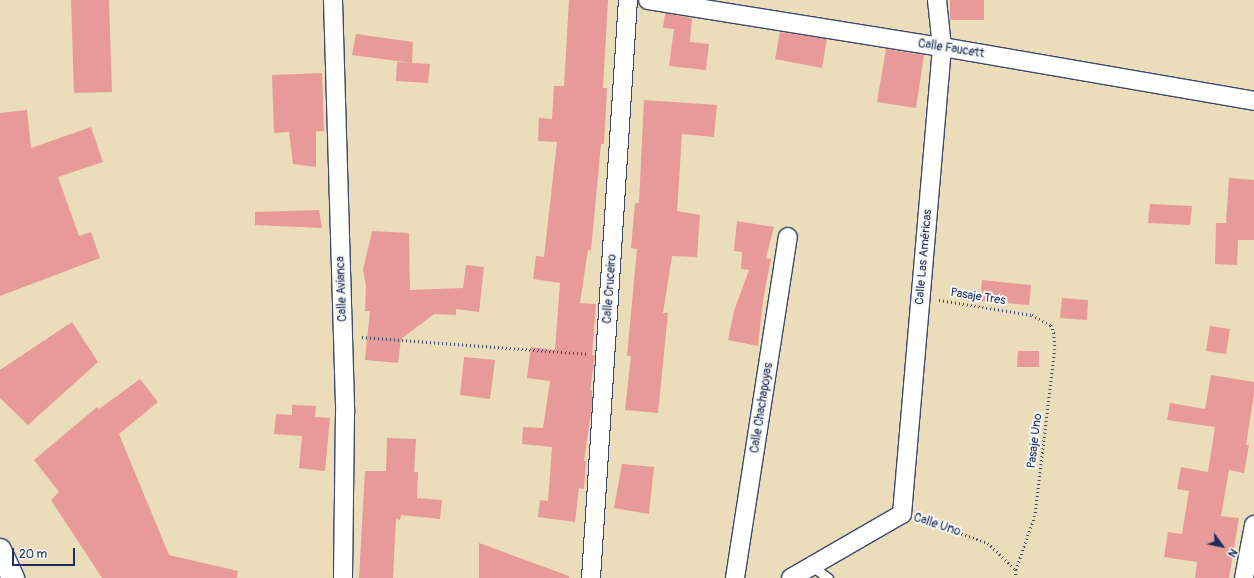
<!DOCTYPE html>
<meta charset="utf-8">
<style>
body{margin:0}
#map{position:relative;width:1254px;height:578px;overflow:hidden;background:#ebddba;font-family:Pangolin,sans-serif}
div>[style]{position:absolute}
.building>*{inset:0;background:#e79a97}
.path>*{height:2.5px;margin-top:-1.25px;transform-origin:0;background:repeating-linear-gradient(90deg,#3a496c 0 1px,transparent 0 4px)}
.roads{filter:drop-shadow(1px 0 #3a496c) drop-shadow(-1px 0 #3a496c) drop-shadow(0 1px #3a496c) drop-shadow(0 -1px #3a496c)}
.service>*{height:9px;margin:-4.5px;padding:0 4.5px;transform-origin:4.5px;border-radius:4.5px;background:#fff}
.minor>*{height:18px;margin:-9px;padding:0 9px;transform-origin:9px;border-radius:9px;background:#fff}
.tertiary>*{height:22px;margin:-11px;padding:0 11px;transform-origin:11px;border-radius:11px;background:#fff}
span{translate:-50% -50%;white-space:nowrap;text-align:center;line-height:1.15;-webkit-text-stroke:4px #f6f6f2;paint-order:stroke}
.street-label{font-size:12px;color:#1b2f5e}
.north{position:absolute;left:1202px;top:526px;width:40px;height:40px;-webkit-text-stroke:3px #f6f6f2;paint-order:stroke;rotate:123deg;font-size:11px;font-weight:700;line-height:16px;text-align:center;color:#1b2f5e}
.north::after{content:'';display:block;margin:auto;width:14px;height:18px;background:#1b2f5e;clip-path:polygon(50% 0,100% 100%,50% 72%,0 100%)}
.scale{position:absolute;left:12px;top:548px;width:63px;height:18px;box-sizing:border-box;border:2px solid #1b2f5e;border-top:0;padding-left:5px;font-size:12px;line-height:14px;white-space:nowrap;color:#1b2f5e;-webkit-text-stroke:3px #f6f6f2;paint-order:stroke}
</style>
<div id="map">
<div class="building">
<i style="clip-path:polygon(71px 0,109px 0,112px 92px,74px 93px)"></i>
<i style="clip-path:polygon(569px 0,608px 0,603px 88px,607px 88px,604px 144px,601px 144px,591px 250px,588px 250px,580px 303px,596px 304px,592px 355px,595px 355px,594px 363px,590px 390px,592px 390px,592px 406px,584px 461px,586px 461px,584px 489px,579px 488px,575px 522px,538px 517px,540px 500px,548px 501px,552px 447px,522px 444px,523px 427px,543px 428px,550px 381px,527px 378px,531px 347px,555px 350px,560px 283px,533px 279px,536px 256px,544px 257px,557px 142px,538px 141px,539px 118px,552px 119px,554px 86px,564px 86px)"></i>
<i style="clip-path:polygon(950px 0,984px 0,984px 20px,950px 20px)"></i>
<i style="clip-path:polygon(665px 13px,692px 18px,690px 42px,709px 44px,706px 70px,669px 66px,674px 29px,663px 28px)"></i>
<i style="clip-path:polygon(780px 32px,827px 39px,822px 68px,775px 59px)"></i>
<i style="clip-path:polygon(356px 34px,413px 42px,412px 63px,352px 55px)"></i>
<i style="clip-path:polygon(886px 49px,924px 55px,916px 108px,877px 102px)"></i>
<i style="clip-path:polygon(397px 62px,430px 64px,428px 83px,396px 81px)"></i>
<i style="clip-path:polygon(322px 73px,324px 131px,316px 131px,316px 167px,293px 164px,289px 132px,274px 133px,272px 75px)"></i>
<i style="clip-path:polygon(644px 100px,717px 105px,714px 137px,682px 134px,677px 211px,700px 215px,697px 257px,672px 256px,663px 313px,668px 313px,658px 413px,625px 410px,631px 356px,627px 356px,637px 249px,631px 248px,635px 203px,639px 203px)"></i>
<i style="clip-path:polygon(27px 110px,31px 148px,91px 127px,103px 162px,58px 177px,79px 236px,91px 232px,100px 258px,0 296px,0 113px)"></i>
<i style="clip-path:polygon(1229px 178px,1254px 180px,1254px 240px,1238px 240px,1237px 265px,1215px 264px,1216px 223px,1226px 223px)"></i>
<i style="clip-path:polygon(1150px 204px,1192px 206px,1190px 225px,1148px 223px)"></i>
<i style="clip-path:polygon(319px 210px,322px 228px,255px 225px,255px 212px)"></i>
<i style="clip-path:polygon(737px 221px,774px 227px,766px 258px,771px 259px,763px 300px,758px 346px,728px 340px,734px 311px,749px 270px,741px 269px,742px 252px,734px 251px)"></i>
<i style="clip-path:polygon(372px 231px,409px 233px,410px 290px,463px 288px,466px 265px,484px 267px,479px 312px,456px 309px,456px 315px,434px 314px,401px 339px,398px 363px,365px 360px,370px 311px,365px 311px,366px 286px,363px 270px)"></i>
<i style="clip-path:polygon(982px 280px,1031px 285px,1029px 305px,980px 301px)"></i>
<i style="clip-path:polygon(1062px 298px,1088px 300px,1087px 320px,1060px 318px)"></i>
<i style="clip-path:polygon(72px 322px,98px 362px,28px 425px,0 398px,0 370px)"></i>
<i style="clip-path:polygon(1210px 326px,1230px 329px,1226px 354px,1206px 351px)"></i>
<i style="clip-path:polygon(1018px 351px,1039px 351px,1039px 367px,1017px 367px)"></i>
<i style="clip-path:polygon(464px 357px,495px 360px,490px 399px,460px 395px)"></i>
<i style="clip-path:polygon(1211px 375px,1254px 382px,1254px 394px,1246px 445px,1249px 445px,1244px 473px,1229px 470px,1221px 516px,1239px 518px,1229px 578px,1195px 578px,1197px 562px,1164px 557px,1168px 532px,1182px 534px,1189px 491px,1177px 489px,1181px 467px,1208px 472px,1215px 427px,1167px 420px,1170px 403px,1205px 409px)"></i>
<i style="clip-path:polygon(140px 379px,158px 402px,119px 434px,169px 555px,238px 571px,237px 578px,102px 578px,51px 500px,59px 492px,34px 460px,97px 407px,99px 409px)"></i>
<i style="clip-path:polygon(292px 405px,316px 406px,315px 417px,330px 418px,325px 471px,299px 468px,302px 436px,274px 434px,276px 414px,292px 415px)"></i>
<i style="clip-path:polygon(387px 438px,416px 439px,414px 472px,418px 472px,417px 498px,442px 500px,440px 519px,401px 515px,400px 520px,396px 519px,393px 578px,359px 578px,365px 471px,386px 471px)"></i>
<i style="clip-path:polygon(622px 464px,654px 467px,649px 514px,614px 508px)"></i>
<i style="clip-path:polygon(479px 543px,569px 576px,569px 578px,479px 578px)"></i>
</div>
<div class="path">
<i style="left:939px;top:300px;width:94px;rotate:9.2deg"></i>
<i style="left:1032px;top:315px;width:21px;rotate:28deg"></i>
<i style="left:1051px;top:325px;width:9px;rotate:69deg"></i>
<i style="left:1054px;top:333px;width:16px;rotate:86deg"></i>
<i style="left:1055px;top:349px;width:168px;rotate:96.8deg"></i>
<i style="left:1035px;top:516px;width:57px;rotate:109.4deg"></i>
<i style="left:1016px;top:570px;width:8px;rotate:90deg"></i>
<i style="left:362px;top:337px;width:225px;rotate:4.3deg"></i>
<i style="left:920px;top:519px;width:72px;rotate:19.4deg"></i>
<i style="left:988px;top:543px;width:39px;rotate:44deg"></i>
</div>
<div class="roads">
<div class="service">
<i style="left:812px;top:566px;width:20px;rotate:37deg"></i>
</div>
<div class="minor">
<i style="left:333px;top:0;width:413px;rotate:88.3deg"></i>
<i style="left:345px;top:413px;width:165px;rotate:90.7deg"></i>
<i style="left:648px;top:0;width:298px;rotate:9.1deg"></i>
<i style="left:942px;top:47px;width:317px;rotate:9.8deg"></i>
<i style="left:591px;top:578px;width:579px;rotate:-86.34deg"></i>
<i style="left:735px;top:578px;width:345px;rotate:-81.2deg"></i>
<i style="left:791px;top:578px;width:128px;rotate:-30deg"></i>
<i style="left:902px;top:514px;width:469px;rotate:-85.1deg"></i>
<i style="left:942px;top:47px;width:47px;rotate:-96.1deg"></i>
<i style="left:1244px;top:578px;width:54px;rotate:-79.3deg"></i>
</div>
<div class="tertiary">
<i style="left:0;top:550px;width:31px;rotate:65deg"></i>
</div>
</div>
<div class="street-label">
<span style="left:951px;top:49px;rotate:9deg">Calle Faucett</span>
<span style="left:924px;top:257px;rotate:-85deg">Calle Las Américas</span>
<span style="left:342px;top:289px;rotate:-92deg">Calle Avianca</span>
<span style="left:610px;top:289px;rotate:-86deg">Calle Cruceiro</span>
<span style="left:978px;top:297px;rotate:9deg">Pasaje Tres</span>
<span style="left:762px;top:408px;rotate:-81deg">Calle Chachapoyas</span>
<span style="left:1035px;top:441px;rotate:-83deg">Pasaje Uno</span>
<span style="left:937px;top:525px;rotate:18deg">Calle Uno</span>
</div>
<div class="north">N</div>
<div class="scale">20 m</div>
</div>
